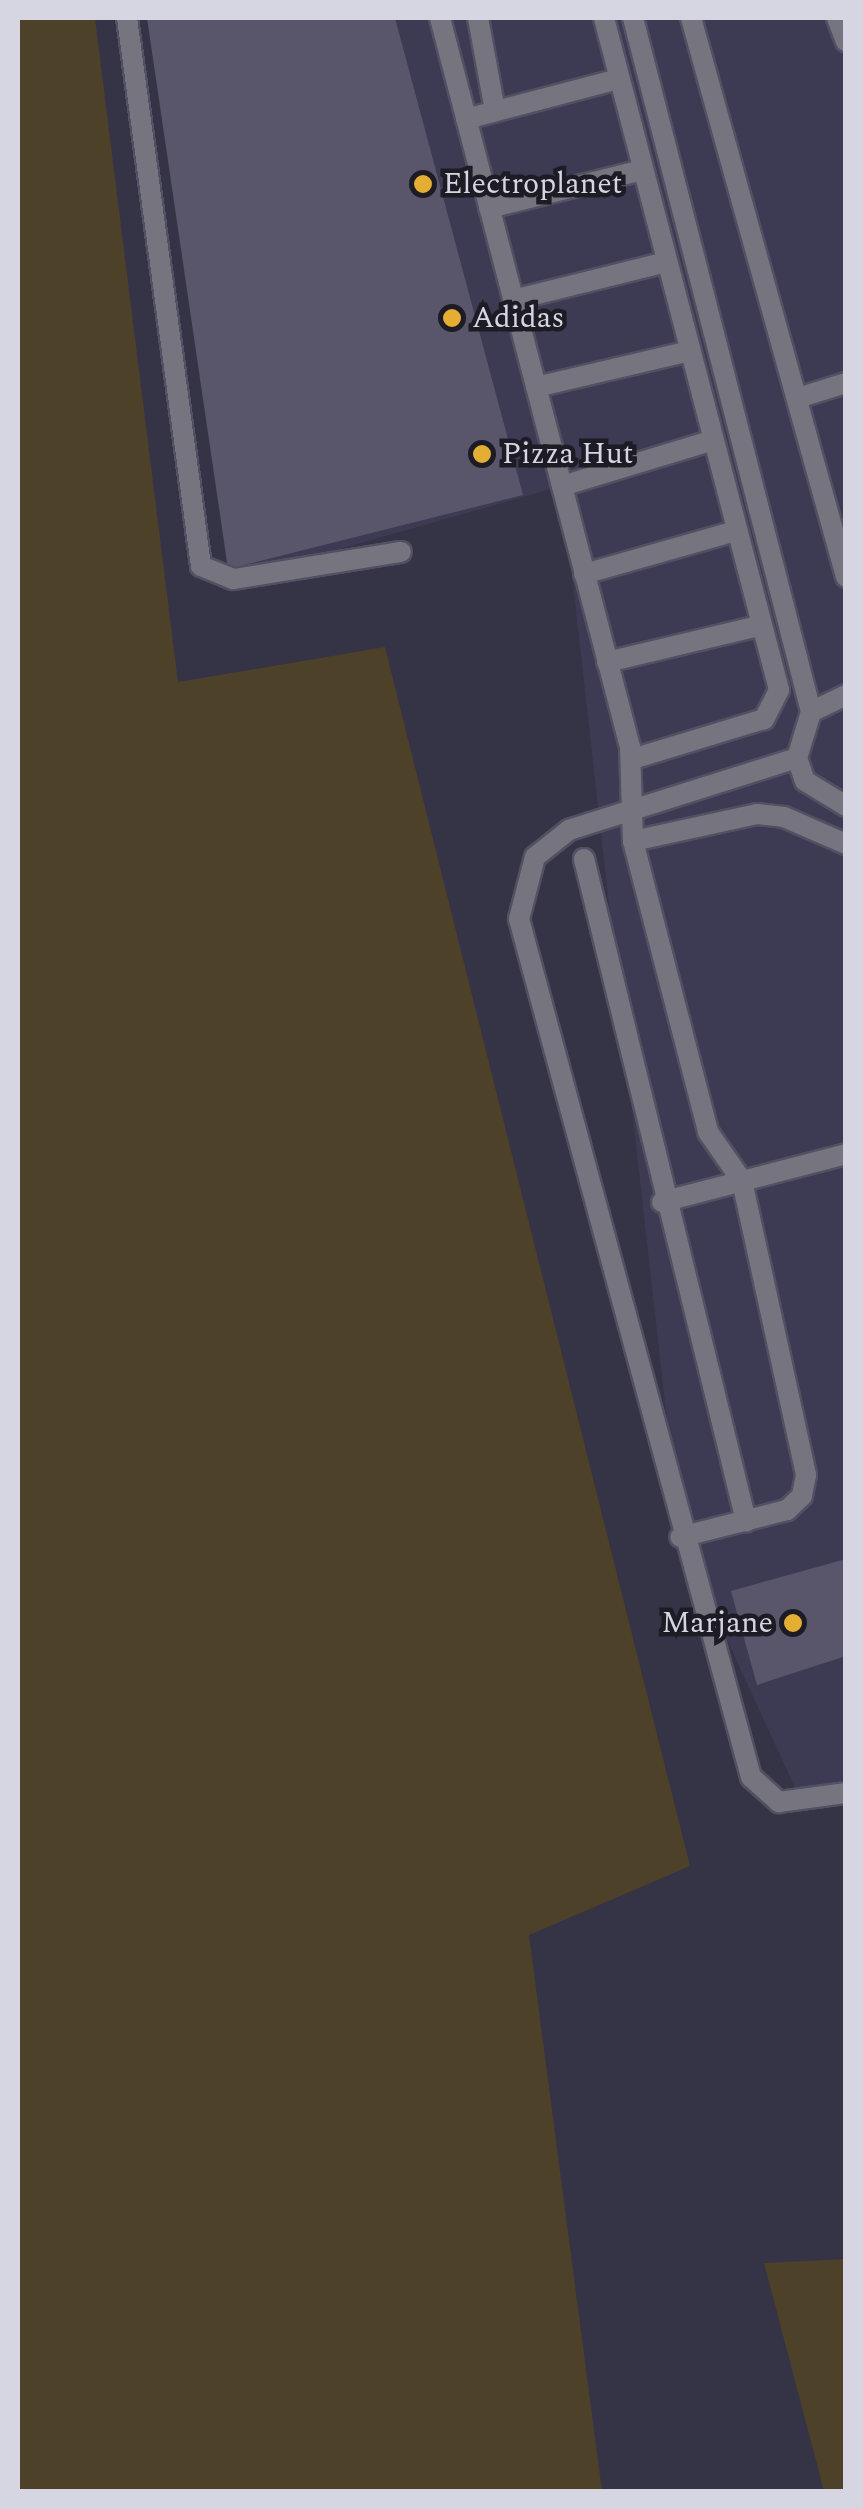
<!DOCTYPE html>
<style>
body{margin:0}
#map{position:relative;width:863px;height:2509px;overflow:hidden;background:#353346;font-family:Spectral,serif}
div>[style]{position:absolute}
.built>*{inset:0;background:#3d3a54}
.green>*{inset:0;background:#4d412a}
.building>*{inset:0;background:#59566c}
.roads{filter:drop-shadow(2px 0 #525062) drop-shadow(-2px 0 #525062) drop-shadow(0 2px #525062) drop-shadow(0 -2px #525062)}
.lane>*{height:20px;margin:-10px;padding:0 10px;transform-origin:10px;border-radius:10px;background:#76757f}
.dots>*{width:28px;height:28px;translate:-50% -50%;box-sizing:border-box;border:5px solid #1d1c25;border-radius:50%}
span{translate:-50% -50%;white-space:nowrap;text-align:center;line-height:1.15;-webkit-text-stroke:9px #1d1c25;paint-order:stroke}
.poi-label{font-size:30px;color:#d6d5e2}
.left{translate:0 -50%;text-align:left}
.right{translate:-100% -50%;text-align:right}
.frame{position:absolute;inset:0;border:20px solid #d6d5e2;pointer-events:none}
</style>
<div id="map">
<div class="built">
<i style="clip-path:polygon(167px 18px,845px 18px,845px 1798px,801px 1801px,680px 1537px,562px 486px,234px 579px)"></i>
</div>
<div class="green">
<i style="clip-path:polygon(18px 18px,95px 18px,178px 682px,385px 647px,690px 1866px,529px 1935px,602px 2491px,18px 2491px)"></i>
<i style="clip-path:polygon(845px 2259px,845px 2491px,824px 2491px,764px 2263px)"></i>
</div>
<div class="building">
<i style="clip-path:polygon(147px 18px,395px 18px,523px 495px,228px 569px)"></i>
<i style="clip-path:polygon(846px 1559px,846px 1656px,757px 1685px,731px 1591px)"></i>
</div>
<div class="roads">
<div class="lane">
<i style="left:127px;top:18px;width:553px;rotate:82.31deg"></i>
<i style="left:201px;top:566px;width:35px;rotate:22deg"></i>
<i style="left:234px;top:579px;width:169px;rotate:-9.2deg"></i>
<i style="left:440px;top:18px;width:753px;rotate:75.39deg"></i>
<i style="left:630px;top:747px;width:94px;rotate:88.2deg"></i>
<i style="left:633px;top:841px;width:301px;rotate:75.5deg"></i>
<i style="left:708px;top:1132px;width:60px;rotate:55.2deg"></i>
<i style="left:742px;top:1181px;width:301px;rotate:77.7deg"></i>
<i style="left:806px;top:1475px;width:21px;rotate:101deg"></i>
<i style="left:802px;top:1496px;width:21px;rotate:137deg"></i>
<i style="left:787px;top:1510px;width:110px;rotate:165.8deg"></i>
<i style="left:478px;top:18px;width:95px;rotate:79.6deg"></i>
<i style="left:604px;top:18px;width:694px;rotate:75.4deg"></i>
<i style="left:779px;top:690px;width:33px;rotate:117deg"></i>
<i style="left:764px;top:719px;width:138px;rotate:163.1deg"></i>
<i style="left:633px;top:18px;width:716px;rotate:75.61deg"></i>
<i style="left:691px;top:18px;width:580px;rotate:74.5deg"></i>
<i style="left:837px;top:18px;width:25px;rotate:69deg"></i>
<i style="left:466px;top:119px;width:157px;rotate:-14.7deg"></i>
<i style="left:489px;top:208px;width:158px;rotate:-13.9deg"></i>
<i style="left:513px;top:300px;width:158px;rotate:-13.9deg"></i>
<i style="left:536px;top:387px;width:157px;rotate:-13.2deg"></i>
<i style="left:798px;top:398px;width:50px;rotate:-17.4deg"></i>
<i style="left:562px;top:486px;width:158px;rotate:-16.9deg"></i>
<i style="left:584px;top:574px;width:158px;rotate:-15.8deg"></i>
<i style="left:607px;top:662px;width:159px;rotate:-13.4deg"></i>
<i style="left:846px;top:695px;width:39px;rotate:154deg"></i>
<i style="left:811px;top:712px;width:48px;rotate:106.9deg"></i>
<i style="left:797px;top:758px;width:24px;rotate:71deg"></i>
<i style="left:805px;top:781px;width:48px;rotate:31.4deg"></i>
<i style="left:797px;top:758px;width:239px;rotate:162.5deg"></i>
<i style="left:569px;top:830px;width:43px;rotate:141.5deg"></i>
<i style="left:535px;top:857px;width:64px;rotate:104.5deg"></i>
<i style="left:519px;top:919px;width:889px;rotate:74.87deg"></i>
<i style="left:751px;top:1777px;width:38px;rotate:42deg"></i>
<i style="left:779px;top:1802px;width:68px;rotate:-7.7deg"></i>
<i style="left:633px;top:841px;width:127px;rotate:-12.3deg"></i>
<i style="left:757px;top:814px;width:27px;rotate:6deg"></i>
<i style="left:784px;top:817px;width:68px;rotate:23.5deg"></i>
<i style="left:584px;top:859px;width:682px;rotate:76.25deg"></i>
<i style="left:662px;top:1202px;width:190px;rotate:-14.6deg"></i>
</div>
</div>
<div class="dots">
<i style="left:423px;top:184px;background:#e4ae35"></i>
<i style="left:452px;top:318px;background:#e4ae35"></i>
<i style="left:482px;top:454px;background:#e4ae35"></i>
<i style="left:793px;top:1623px;background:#e4ae35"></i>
</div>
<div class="poi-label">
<span class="left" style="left:443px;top:184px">Electroplanet</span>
<span class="left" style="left:472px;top:318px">Adidas</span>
<span class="left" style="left:502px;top:454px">Pizza Hut</span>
<span class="right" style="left:773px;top:1623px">Marjane</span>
</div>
<div class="frame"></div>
</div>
